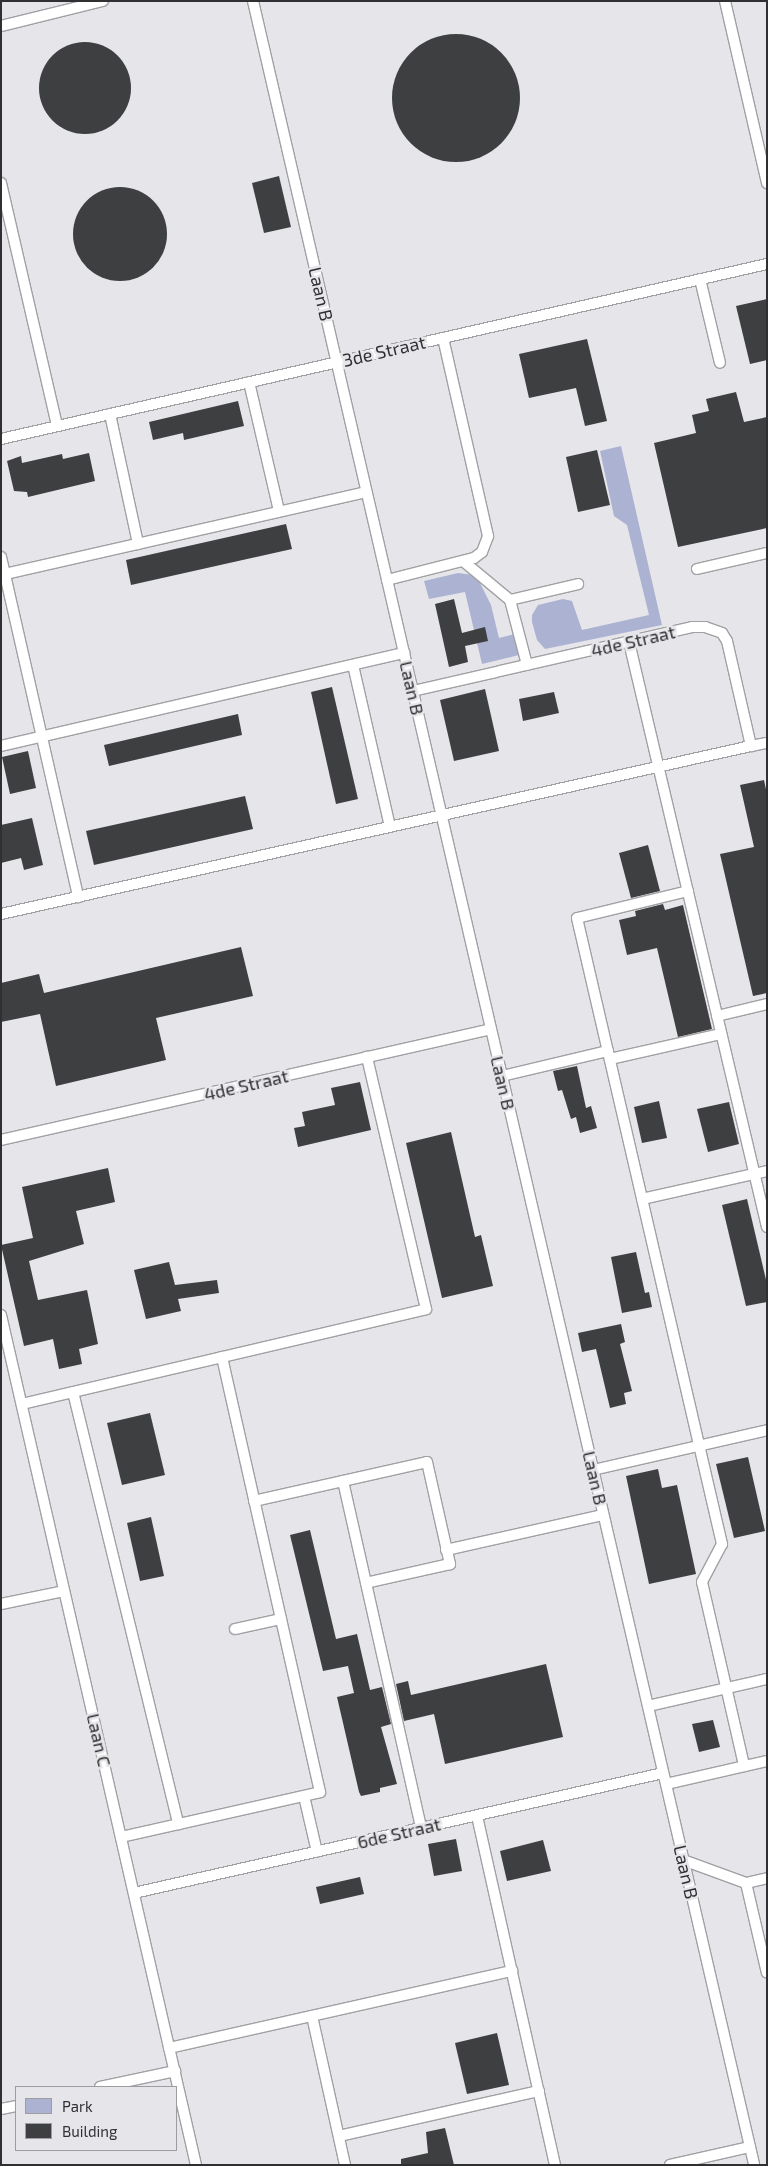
<!DOCTYPE html>
<style>
body{margin:0}
#map{position:relative;width:768px;height:2166px;overflow:hidden;background:#e6e6ea;font-family:"Exo 2",sans-serif}
div>[style]{position:absolute}
.green>*{inset:0;background:#acb2d2}
.building>*{inset:0;background:#3e3f41}
.round{border-radius:50%}
.roads{filter:drop-shadow(1px 0 #a1a1a4) drop-shadow(-1px 0 #a1a1a4) drop-shadow(0 1px #a1a1a4) drop-shadow(0 -1px #a1a1a4)}
.service>*{height:10px;margin:-5px;padding:0 5px;transform-origin:5px;border-radius:5px;background:#fff}
span{translate:-50% -50%;white-space:nowrap;text-align:center;line-height:1.15;-webkit-text-stroke:5px #e6e6ea;paint-order:stroke}
.street-label{font-size:18px;color:#2f3031}
.frame{position:absolute;inset:0;border:2px solid #2f3031;pointer-events:none}
.legend{position:absolute;left:15px;top:2086px;width:162px;height:65px;box-sizing:border-box;background:#e6e6ea;border:1px solid #9d9da0;margin:0;padding:6px 9px;list-style:none;font-size:15px;color:#2f3031}
.legend li{display:flex;align-items:center;gap:10px;height:25px}
.legend b{width:25px;border:1px solid #9d9da0}
</style>
<div id="map">
<div class="green">
<i style="clip-path:polygon(621px 446px,662px 625px,545px 649px,537px 640px,532px 622px,532px 615px,538px 605px,563px 599px,572px 601px,582px 630px,649px 615px,627px 525px,614px 516px,600px 451px)"></i>
<i style="clip-path:polygon(458px 573px,473px 575px,478px 579px,491px 605px,499px 638px,515px 634px,519px 655px,482px 664px,465px 592px,429px 599px,424px 581px)"></i>
</div>
<div class="building">
<i class="round" style="left:392px;top:34px;width:128px;height:128px"></i>
<i class="round" style="left:39px;top:42px;width:92px;height:92px"></i>
<i style="clip-path:polygon(279px 176px,291px 227px,264px 233px,252px 183px)"></i>
<i class="round" style="left:73px;top:187px;width:94px;height:94px"></i>
<i style="clip-path:polygon(767px 299px,767px 360px,750px 364px,736px 306px)"></i>
<i style="clip-path:polygon(587px 339px,607px 421px,585px 426px,576px 388px,529px 398px,519px 354px)"></i>
<i style="clip-path:polygon(736px 392px,744px 422px,767px 417px,767px 528px,678px 547px,654px 443px,696px 433px,692px 415px,709px 411px,706px 399px)"></i>
<i style="clip-path:polygon(238px 401px,244px 426px,184px 440px,183px 433px,153px 440px,149px 422px)"></i>
<i style="clip-path:polygon(597px 450px,610px 505px,578px 512px,566px 457px)"></i>
<i style="clip-path:polygon(89px 453px,95px 481px,28px 497px,27px 492px,14px 491px,7px 461px,21px 456px,22px 463px,62px 454px,63px 459px)"></i>
<i style="clip-path:polygon(286px 524px,292px 549px,131px 585px,126px 560px)"></i>
<i style="clip-path:polygon(454px 599px,462px 633px,485px 627px,488px 641px,465px 646px,468px 662px,449px 667px,435px 604px)"></i>
<i style="clip-path:polygon(332px 687px,358px 799px,336px 804px,311px 692px)"></i>
<i style="clip-path:polygon(485px 689px,499px 751px,454px 761px,440px 700px)"></i>
<i style="clip-path:polygon(554px 692px,559px 713px,523px 721px,519px 699px)"></i>
<i style="clip-path:polygon(238px 714px,242px 735px,109px 766px,104px 745px)"></i>
<i style="clip-path:polygon(28px 751px,36px 788px,10px 794px,2px 757px)"></i>
<i style="clip-path:polygon(764px 780px,767px 794px,767px 993px,753px 996px,720px 854px,754px 847px,740px 785px)"></i>
<i style="clip-path:polygon(245px 796px,253px 829px,94px 865px,86px 831px)"></i>
<i style="clip-path:polygon(32px 818px,43px 865px,24px 870px,21px 858px,1px 863px,1px 825px)"></i>
<i style="clip-path:polygon(648px 845px,660px 891px,631px 898px,619px 853px)"></i>
<i style="clip-path:polygon(663px 904px,665px 910px,683px 905px,712px 1029px,678px 1037px,657px 948px,627px 955px,619px 920px,636px 916px,635px 911px)"></i>
<i style="clip-path:polygon(241px 947px,253px 996px,156px 1018px,166px 1060px,56px 1086px,40px 1014px,1px 1022px,1px 983px,39px 974px,44px 993px)"></i>
<i style="clip-path:polygon(577px 1066px,586px 1108px,591px 1106px,597px 1128px,580px 1133px,576px 1117px,571px 1119px,562px 1090px,558px 1091px,553px 1071px)"></i>
<i style="clip-path:polygon(360px 1082px,371px 1130px,298px 1147px,294px 1128px,305px 1126px,302px 1112px,335px 1105px,331px 1088px)"></i>
<i style="clip-path:polygon(659px 1101px,667px 1138px,642px 1143px,634px 1107px)"></i>
<i style="clip-path:polygon(729px 1102px,739px 1144px,708px 1152px,697px 1109px)"></i>
<i style="clip-path:polygon(451px 1132px,475px 1237px,481px 1235px,493px 1286px,442px 1298px,406px 1143px)"></i>
<i style="clip-path:polygon(108px 1168px,115px 1202px,76px 1211px,84px 1244px,29px 1261px,38px 1300px,87px 1290px,98px 1344px,79px 1349px,82px 1364px,59px 1369px,53px 1339px,24px 1346px,1px 1245px,33px 1238px,22px 1187px)"></i>
<i style="clip-path:polygon(747px 1199px,767px 1284px,767px 1302px,746px 1306px,722px 1205px)"></i>
<i style="clip-path:polygon(636px 1252px,645px 1293px,649px 1292px,652px 1307px,622px 1313px,611px 1257px)"></i>
<i style="clip-path:polygon(169px 1262px,175px 1285px,217px 1280px,219px 1293px,178px 1299px,181px 1311px,146px 1319px,134px 1270px)"></i>
<i style="clip-path:polygon(621px 1324px,625px 1342px,620px 1344px,632px 1391px,624px 1393px,626px 1404px,610px 1408px,596px 1349px,582px 1352px,578px 1333px)"></i>
<i style="clip-path:polygon(150px 1413px,165px 1475px,122px 1485px,107px 1423px)"></i>
<i style="clip-path:polygon(748px 1457px,765px 1531px,734px 1538px,716px 1464px)"></i>
<i style="clip-path:polygon(658px 1469px,662px 1488px,677px 1485px,696px 1574px,649px 1584px,626px 1476px)"></i>
<i style="clip-path:polygon(151px 1517px,164px 1576px,140px 1581px,127px 1523px)"></i>
<i style="clip-path:polygon(310px 1530px,336px 1639px,357px 1634px,370px 1690px,382px 1687px,391px 1724px,381px 1727px,397px 1784px,380px 1788px,380px 1792px,361px 1796px,359px 1792px,337px 1697px,354px 1693px,348px 1666px,323px 1671px,290px 1535px)"></i>
<i style="clip-path:polygon(546px 1664px,563px 1737px,445px 1764px,434px 1714px,404px 1721px,396px 1684px,408px 1681px,411px 1695px)"></i>
<i style="clip-path:polygon(713px 1720px,720px 1747px,699px 1752px,692px 1724px)"></i>
<i style="clip-path:polygon(456px 1839px,462px 1871px,434px 1876px,428px 1844px)"></i>
<i style="clip-path:polygon(543px 1840px,551px 1871px,507px 1881px,500px 1851px)"></i>
<i style="clip-path:polygon(360px 1877px,364px 1894px,320px 1904px,316px 1887px)"></i>
<i style="clip-path:polygon(497px 2033px,509px 2085px,467px 2094px,455px 2043px)"></i>
<i style="clip-path:polygon(445px 2128px,454px 2165px,401px 2165px,401px 2159px,428px 2153px,426px 2132px)"></i>
</div>
<div class="roads">
<div class="service">
<i style="left:253px;top:1px;width:2221px;rotate:76.96deg"></i>
<i style="left:725px;top:1px;width:187px;rotate:77deg"></i>
<i style="left:1px;top:26px;width:105px;rotate:-13.8deg"></i>
<i style="left:1px;top:183px;width:249px;rotate:77deg"></i>
<i style="left:700px;top:279px;width:86px;rotate:76.6deg"></i>
<i style="left:249px;top:382px;width:132px;rotate:76.9deg"></i>
<i style="left:110px;top:414px;width:133px;rotate:77.8deg"></i>
<i style="left:1px;top:439px;width:786px;rotate:-12.87deg"></i>
<i style="left:1px;top:557px;width:349px;rotate:77.2deg"></i>
<i style="left:463px;top:561px;width:61px;rotate:39.7deg"></i>
<i style="left:510px;top:600px;width:67px;rotate:75.3deg"></i>
<i style="left:697px;top:569px;width:72px;rotate:-12.9deg"></i>
<i style="left:5px;top:574px;width:370px;rotate:-12.8deg"></i>
<i style="left:387px;top:580px;width:90px;rotate:-14.2deg"></i>
<i style="left:474px;top:558px;width:10px;rotate:-37deg"></i>
<i style="left:482px;top:552px;width:17px;rotate:-69deg"></i>
<i style="left:488px;top:536px;width:203px;rotate:-102.8deg"></i>
<i style="left:510px;top:600px;width:70px;rotate:-13.2deg"></i>
<i style="left:629px;top:642px;width:601px;rotate:76.73deg"></i>
<i style="left:353px;top:665px;width:166px;rotate:77.1deg"></i>
<i style="left:413px;top:691px;width:286px;rotate:-12.9deg"></i>
<i style="left:692px;top:627px;width:13px"></i>
<i style="left:705px;top:627px;width:18px;rotate:19deg"></i>
<i style="left:722px;top:633px;width:9px;rotate:58deg"></i>
<i style="left:727px;top:641px;width:108px;rotate:77.1deg"></i>
<i style="left:751px;top:746px;width:16px;rotate:-11deg"></i>
<i style="left:1px;top:746px;width:414px;rotate:-13deg"></i>
<i style="left:688px;top:891px;width:114px;rotate:166.3deg"></i>
<i style="left:577px;top:918px;width:643px;rotate:76.96deg"></i>
<i style="left:722px;top:1544px;width:43px;rotate:117.8deg"></i>
<i style="left:702px;top:1582px;width:189px;rotate:77.1deg"></i>
<i style="left:1px;top:914px;width:769px;rotate:-12.63deg"></i>
<i style="left:717px;top:1016px;width:51px;rotate:-13.5deg"></i>
<i style="left:610px;top:1059px;width:114px;rotate:-12.7deg"></i>
<i style="left:502px;top:1076px;width:109px;rotate:-13.3deg"></i>
<i style="left:1px;top:1140px;width:502px;rotate:-12.76deg"></i>
<i style="left:642px;top:1199px;width:128px;rotate:-12.6deg"></i>
<i style="left:1px;top:1315px;width:872px;rotate:77.08deg"></i>
<i style="left:73px;top:1392px;width:445px;rotate:76.3deg"></i>
<i style="left:22px;top:1404px;width:415px;rotate:-13.2deg"></i>
<i style="left:426px;top:1309px;width:259px;rotate:-103.2deg"></i>
<i style="left:593px;top:1470px;width:179px;rotate:-12.9deg"></i>
<i style="left:343px;top:1481px;width:356px;rotate:77.3deg"></i>
<i style="left:254px;top:1501px;width:177px;rotate:-12.7deg"></i>
<i style="left:427px;top:1462px;width:105px;rotate:77.3deg"></i>
<i style="left:450px;top:1564px;width:86px;rotate:167.3deg"></i>
<i style="left:446px;top:1550px;width:161px;rotate:-12.6deg"></i>
<i style="left:1px;top:1604px;width:64px;rotate:-11.7deg"></i>
<i style="left:235px;top:1629px;width:47px;rotate:-12.3deg"></i>
<i style="left:648px;top:1706px;width:122px;rotate:-12.8deg"></i>
<i style="left:666px;top:1784px;width:104px;rotate:-12.8deg"></i>
<i style="left:304px;top:1796px;width:57px;rotate:76.9deg"></i>
<i style="left:477px;top:1816px;width:358px;rotate:77.4deg"></i>
<i style="left:121px;top:1837px;width:204px;rotate:-12.7deg"></i>
<i style="left:320px;top:1792px;width:446px;rotate:-102.7deg"></i>
<i style="left:683px;top:1860px;width:67px;rotate:20.1deg"></i>
<i style="left:746px;top:1883px;width:22px;rotate:-13deg"></i>
<i style="left:746px;top:1883px;width:92px;rotate:76.9deg"></i>
<i style="left:134px;top:1893px;width:542px;rotate:-12.78deg"></i>
<i style="left:312px;top:2016px;width:153px;rotate:77.5deg"></i>
<i style="left:169px;top:2048px;width:352px;rotate:-12.7deg"></i>
<i style="left:100px;top:2087px;width:77px;rotate:-12deg"></i>
<i style="left:1px;top:2109px;width:15px;rotate:-11deg"></i>
<i style="left:339px;top:2136px;width:205px;rotate:-12.7deg"></i>
<i style="left:670px;top:2165px;width:82px;rotate:-12.7deg"></i>
</div>
</div>
<div class="street-label">
<span style="left:321px;top:294px;rotate:77deg">Laan B</span>
<span style="left:384px;top:351px;rotate:-13deg">3de Straat</span>
<span style="left:633px;top:641px;rotate:-13deg">4de Straat</span>
<span style="left:412px;top:688px;rotate:77deg">Laan B</span>
<span style="left:503px;top:1083px;rotate:77deg">Laan B</span>
<span style="left:246px;top:1085px;rotate:-13deg">4de Straat</span>
<span style="left:595px;top:1478px;rotate:77deg">Laan B</span>
<span style="left:99px;top:1740px;rotate:77deg">Laan C</span>
<span style="left:399px;top:1833px;rotate:-13deg">6de Straat</span>
<span style="left:686px;top:1872px;rotate:77deg">Laan B</span>
</div>
<div class="frame"></div>
<ul class="legend">
<li><b style="height:14px;background:#acb2d2"></b>Park</li>
<li><b style="height:14px;background:#3e3f41"></b>Building</li>
</ul>
</div>
